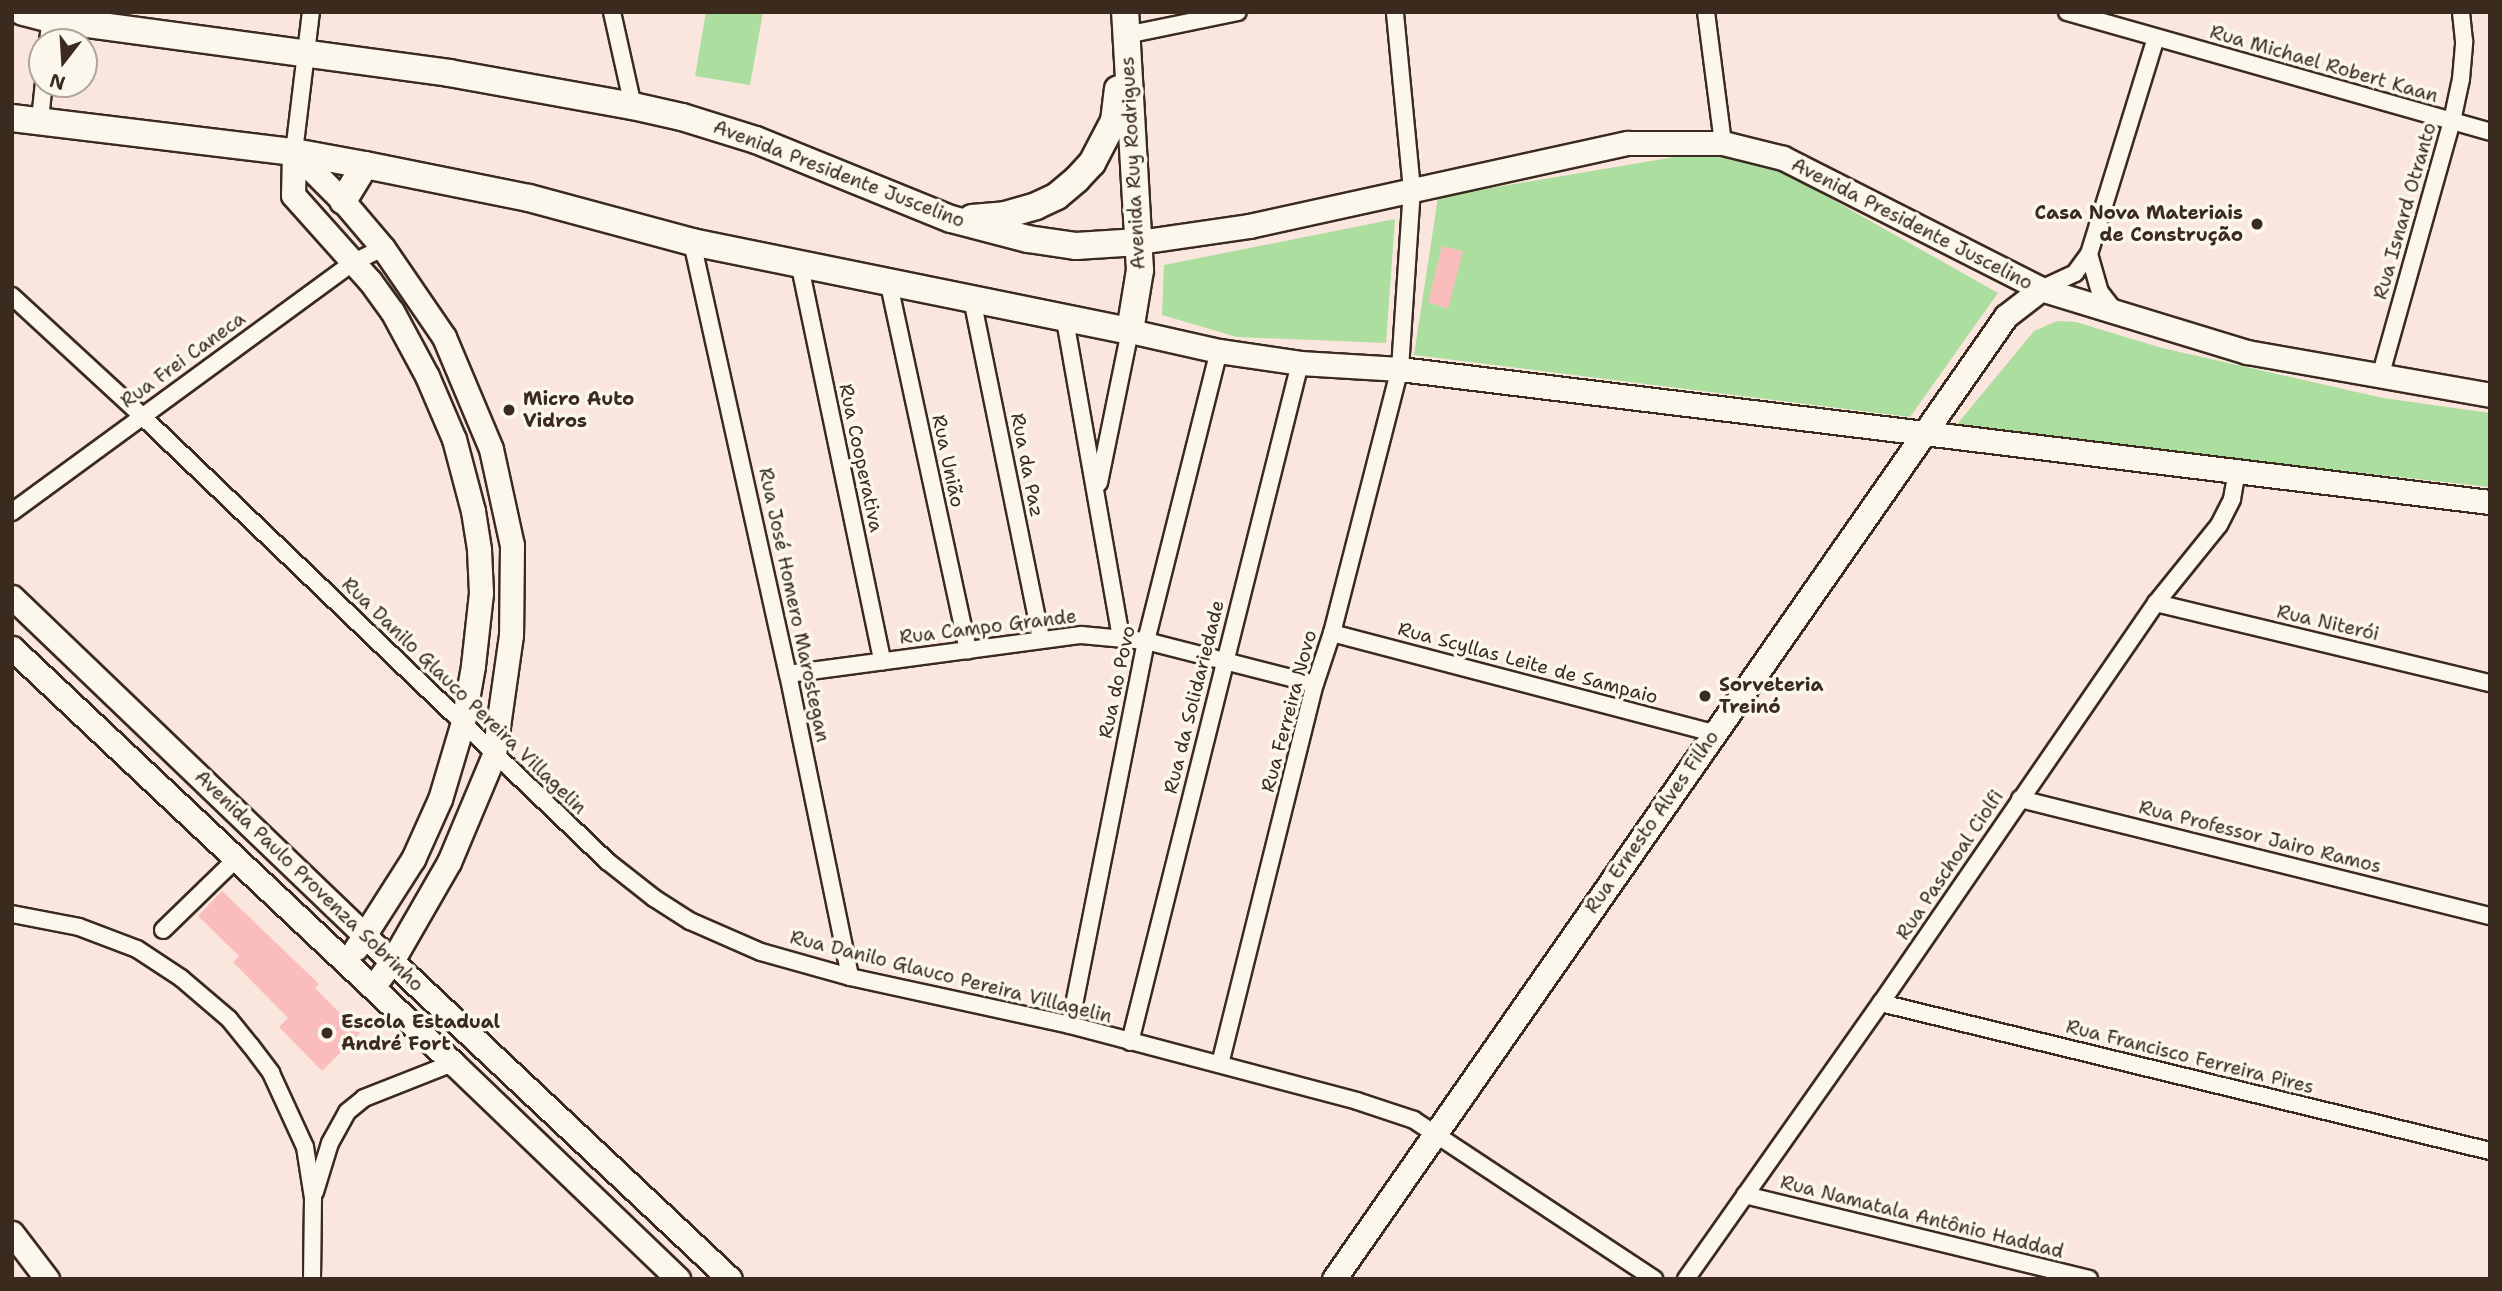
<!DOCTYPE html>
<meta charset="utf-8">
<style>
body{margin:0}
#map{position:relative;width:2502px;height:1291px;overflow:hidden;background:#fbe6dd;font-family:"Shantell Sans",sans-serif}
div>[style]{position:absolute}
.green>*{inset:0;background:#abde9f}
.building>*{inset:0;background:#fabdbb}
.roads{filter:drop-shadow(2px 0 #3b2a1e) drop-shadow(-2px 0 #3b2a1e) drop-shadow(0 2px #3b2a1e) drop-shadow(0 -2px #3b2a1e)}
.street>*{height:16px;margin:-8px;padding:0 8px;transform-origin:8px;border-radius:8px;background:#fbf7ec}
.secondary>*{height:23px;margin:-11.5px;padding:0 11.5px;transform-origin:11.5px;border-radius:11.5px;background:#fbf7ec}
.primary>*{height:26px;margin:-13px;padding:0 13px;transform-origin:13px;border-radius:13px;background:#fbf7ec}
.dots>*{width:19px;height:19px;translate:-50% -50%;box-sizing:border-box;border:4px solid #fbf7ec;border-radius:50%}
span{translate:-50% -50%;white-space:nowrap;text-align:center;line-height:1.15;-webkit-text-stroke:7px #fbf7ec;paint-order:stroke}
.street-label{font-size:19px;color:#3b2a1e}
.poi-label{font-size:19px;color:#3b2a1e;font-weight:700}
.right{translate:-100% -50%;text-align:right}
.left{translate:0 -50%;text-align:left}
.frame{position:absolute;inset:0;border:14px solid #3b2a1e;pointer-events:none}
.north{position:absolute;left:28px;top:28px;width:70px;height:70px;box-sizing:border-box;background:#fbf7ec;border:2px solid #aea59a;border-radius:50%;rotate:197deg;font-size:19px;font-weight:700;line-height:28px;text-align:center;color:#3b2a1e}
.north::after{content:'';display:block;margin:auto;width:24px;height:32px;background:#3b2a1e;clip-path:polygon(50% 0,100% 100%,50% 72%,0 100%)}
</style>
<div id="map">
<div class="green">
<i style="clip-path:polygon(706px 12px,763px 12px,750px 85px,695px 76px)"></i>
<i style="clip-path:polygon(1692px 154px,1735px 158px,1787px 174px,1998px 293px,1910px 417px,1414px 355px,1438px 197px)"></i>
<i style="clip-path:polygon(1395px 219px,1386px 343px,1237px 337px,1162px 315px,1164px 265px)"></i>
<i style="clip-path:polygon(2057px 321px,2076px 322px,2162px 348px,2383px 398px,2490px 413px,2490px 487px,1954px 428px,2034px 331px)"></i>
</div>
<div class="building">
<i style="clip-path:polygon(1442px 246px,1463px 251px,1448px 309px,1428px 302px)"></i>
<i style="clip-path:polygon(222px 891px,319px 984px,315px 988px,360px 1033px,322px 1071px,279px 1027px,288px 1018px,233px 962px,239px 956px,198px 916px)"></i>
</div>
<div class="roads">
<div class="street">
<i style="left:612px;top:12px;width:96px;rotate:77.4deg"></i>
<i style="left:1706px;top:12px;width:132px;rotate:82.6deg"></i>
<i style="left:2067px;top:12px;width:440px;rotate:15.8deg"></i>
<i style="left:1126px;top:35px;width:114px;rotate:-11.6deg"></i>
<i style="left:48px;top:42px;width:29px;rotate:-84deg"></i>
<i style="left:40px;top:120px;width:36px;rotate:-84deg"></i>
<i style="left:294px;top:152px;width:141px;rotate:-83.1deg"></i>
<i style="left:692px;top:242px;width:443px;rotate:77.5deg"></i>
<i style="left:788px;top:674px;width:309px;rotate:78.4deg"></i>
<i style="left:2089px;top:254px;width:40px;rotate:74deg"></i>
<i style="left:2100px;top:292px;width:24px;rotate:52deg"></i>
<i style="left:799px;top:262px;width:408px;rotate:78.2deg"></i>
<i style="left:888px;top:280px;width:379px;rotate:77.8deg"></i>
<i style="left:2041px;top:289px;width:38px;rotate:-25deg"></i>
<i style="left:2075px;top:273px;width:24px;rotate:-54deg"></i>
<i style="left:2089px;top:254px;width:226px;rotate:-72.8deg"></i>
<i style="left:12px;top:296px;width:177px;rotate:42.7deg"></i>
<i style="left:142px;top:416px;width:644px;rotate:43.74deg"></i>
<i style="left:607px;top:861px;width:60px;rotate:38.2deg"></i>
<i style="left:654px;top:898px;width:43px;rotate:32.6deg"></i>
<i style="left:690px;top:921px;width:77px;rotate:23.6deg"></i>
<i style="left:761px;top:952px;width:92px;rotate:15.7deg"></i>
<i style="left:850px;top:977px;width:225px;rotate:12.3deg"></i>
<i style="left:1070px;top:1025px;width:297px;rotate:14.8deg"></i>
<i style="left:1357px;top:1101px;width:60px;rotate:18.4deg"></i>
<i style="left:1414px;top:1120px;width:288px;rotate:33.5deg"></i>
<i style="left:972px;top:299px;width:347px;rotate:78.5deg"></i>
<i style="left:1065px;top:320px;width:323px;rotate:80deg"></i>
<i style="left:2380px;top:377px;width:266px;rotate:-74.3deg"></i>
<i style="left:2452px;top:121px;width:43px;rotate:-77.9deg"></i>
<i style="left:2461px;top:79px;width:38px;rotate:-85deg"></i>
<i style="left:2464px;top:41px;width:29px;rotate:-96deg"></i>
<i style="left:1099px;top:483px;width:155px;rotate:-78.5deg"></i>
<i style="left:12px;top:512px;width:424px;rotate:-36.2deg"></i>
<i style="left:354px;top:262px;width:32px;rotate:-26deg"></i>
<i style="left:2156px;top:603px;width:343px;rotate:13.5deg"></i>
<i style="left:1332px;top:633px;width:394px;rotate:14.7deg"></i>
<i style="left:788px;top:674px;width:296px;rotate:-7.6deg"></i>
<i style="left:1081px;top:635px;width:65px;rotate:5.3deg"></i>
<i style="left:1146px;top:641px;width:174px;rotate:14.3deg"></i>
<i style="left:2020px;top:799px;width:484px;rotate:14deg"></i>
<i style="left:12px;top:914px;width:68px;rotate:11deg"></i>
<i style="left:79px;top:927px;width:62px;rotate:20.8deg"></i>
<i style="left:137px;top:949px;width:53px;rotate:33.4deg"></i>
<i style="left:181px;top:978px;width:63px;rotate:40.5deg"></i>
<i style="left:229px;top:1019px;width:35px;rotate:51deg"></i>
<i style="left:251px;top:1046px;width:34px;rotate:53deg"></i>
<i style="left:271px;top:1073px;width:81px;rotate:65.3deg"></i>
<i style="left:305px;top:1147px;width:52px;rotate:81.1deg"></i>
<i style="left:313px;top:1198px;width:81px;rotate:90.7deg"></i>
<i style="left:163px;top:930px;width:103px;rotate:-44.2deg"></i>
<i style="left:1881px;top:1003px;width:627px;rotate:13.66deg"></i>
<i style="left:1070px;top:1025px;width:391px;rotate:-78.8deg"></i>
<i style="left:1146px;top:641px;width:299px;rotate:-75.9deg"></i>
<i style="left:1130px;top:1042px;width:700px;rotate:-75.94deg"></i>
<i style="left:1220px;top:1064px;width:392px;rotate:-76deg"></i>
<i style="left:1315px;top:684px;width:54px;rotate:-71.6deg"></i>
<i style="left:1332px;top:633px;width:273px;rotate:-75.6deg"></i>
<i style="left:1400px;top:369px;width:179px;rotate:-86.2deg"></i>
<i style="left:1412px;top:190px;width:179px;rotate:-95.5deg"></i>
<i style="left:315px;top:1192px;width:51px;rotate:-73deg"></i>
<i style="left:330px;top:1143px;width:35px;rotate:-61deg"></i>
<i style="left:347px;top:1112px;width:22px;rotate:-39deg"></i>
<i style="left:364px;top:1098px;width:96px;rotate:-21.5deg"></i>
<i style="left:1745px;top:1195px;width:354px;rotate:13.7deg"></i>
<i style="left:1686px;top:1279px;width:338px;rotate:-54.8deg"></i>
<i style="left:1881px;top:1003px;width:485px;rotate:-55.5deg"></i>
<i style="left:2156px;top:603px;width:100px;rotate:-51.1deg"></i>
<i style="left:2219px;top:525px;width:29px;rotate:-63deg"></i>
<i style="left:2232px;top:499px;width:28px;rotate:-80deg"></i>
</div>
<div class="secondary">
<i style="left:294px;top:152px;width:69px;rotate:45deg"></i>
<i style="left:343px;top:201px;width:62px;rotate:49.6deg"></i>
<i style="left:383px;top:248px;width:108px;rotate:55.6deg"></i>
<i style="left:444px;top:337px;width:121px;rotate:67.2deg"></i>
<i style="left:491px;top:449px;width:98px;rotate:77.7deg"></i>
<i style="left:512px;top:545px;width:90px;rotate:90.6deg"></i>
<i style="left:511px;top:635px;width:121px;rotate:98.1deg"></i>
<i style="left:494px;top:755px;width:116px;rotate:112.8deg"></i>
<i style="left:449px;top:862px;width:114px;rotate:119.9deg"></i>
<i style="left:392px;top:961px;width:32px;rotate:126deg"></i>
<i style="left:294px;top:152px;width:43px;rotate:91.3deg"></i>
<i style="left:293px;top:195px;width:115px;rotate:48.2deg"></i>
<i style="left:370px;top:281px;width:37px;rotate:54deg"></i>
<i style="left:392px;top:311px;width:74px;rotate:61.7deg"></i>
<i style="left:427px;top:376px;width:69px;rotate:66.8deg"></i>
<i style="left:454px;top:439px;width:74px;rotate:75.2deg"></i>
<i style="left:473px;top:511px;width:39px;rotate:81deg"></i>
<i style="left:479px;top:550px;width:43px;rotate:87.3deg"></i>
<i style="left:481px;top:593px;width:73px;rotate:96.3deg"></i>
<i style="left:473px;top:666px;width:57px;rotate:100.1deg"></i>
<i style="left:463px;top:722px;width:80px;rotate:106.6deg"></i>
<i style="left:440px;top:799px;width:66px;rotate:114.2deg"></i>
<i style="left:413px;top:859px;width:106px;rotate:122.6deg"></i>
<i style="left:1139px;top:242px;width:111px;rotate:-8.3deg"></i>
<i style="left:1249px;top:226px;width:388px;rotate:-12.4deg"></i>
<i style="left:1628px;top:143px;width:95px"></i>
<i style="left:1723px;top:143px;width:62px;rotate:14deg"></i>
<i style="left:1783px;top:158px;width:289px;rotate:26.9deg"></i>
<i style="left:2041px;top:289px;width:215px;rotate:17deg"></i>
<i style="left:2247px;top:352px;width:247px;rotate:10deg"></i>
<i style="left:1130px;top:331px;width:91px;rotate:12.7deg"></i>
<i style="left:1219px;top:351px;width:82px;rotate:8.4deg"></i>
<i style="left:1300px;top:363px;width:100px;rotate:3.4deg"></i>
<i style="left:1400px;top:369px;width:1098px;rotate:6.96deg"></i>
<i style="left:12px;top:597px;width:488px;rotate:43.8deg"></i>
<i style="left:364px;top:935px;width:502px;rotate:43.23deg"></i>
<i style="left:12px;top:648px;width:606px;rotate:43.26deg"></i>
<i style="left:453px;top:1063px;width:312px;rotate:43.8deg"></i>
<i style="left:12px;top:1233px;width:58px;rotate:52.7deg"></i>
<i style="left:1334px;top:1279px;width:1174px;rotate:-55.09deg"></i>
<i style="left:2006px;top:316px;width:44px;rotate:-37.6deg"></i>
</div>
<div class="primary">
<i style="left:23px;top:12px;width:29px;rotate:14deg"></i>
<i style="left:51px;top:19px;width:402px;rotate:7.7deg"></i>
<i style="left:449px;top:73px;width:187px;rotate:10.2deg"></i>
<i style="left:633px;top:106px;width:50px;rotate:12.7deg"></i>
<i style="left:682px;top:117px;width:77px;rotate:17.3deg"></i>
<i style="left:756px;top:140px;width:210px;rotate:22.1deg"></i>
<i style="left:951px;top:219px;width:80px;rotate:14.6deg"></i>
<i style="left:1028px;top:239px;width:49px;rotate:8.3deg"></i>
<i style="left:1076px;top:246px;width:63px;rotate:-3.6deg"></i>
<i style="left:12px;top:118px;width:284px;rotate:6.9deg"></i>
<i style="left:294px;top:152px;width:72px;rotate:10.4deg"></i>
<i style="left:365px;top:165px;width:167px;rotate:11.4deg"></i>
<i style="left:529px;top:198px;width:169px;rotate:15.1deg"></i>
<i style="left:692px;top:242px;width:447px;rotate:11.5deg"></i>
<i style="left:1130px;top:331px;width:62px;rotate:-80.7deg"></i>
<i style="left:1140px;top:270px;width:258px;rotate:-93.3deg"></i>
<i style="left:343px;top:201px;width:42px;rotate:-58.6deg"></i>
<i style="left:972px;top:218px;width:33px;rotate:-5deg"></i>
<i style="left:1005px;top:215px;width:32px;rotate:-16deg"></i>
<i style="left:1036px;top:206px;width:23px;rotate:-25deg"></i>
<i style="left:1057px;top:196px;width:26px;rotate:-40deg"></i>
<i style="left:1077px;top:179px;width:22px;rotate:-47deg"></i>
<i style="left:1092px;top:163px;width:47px;rotate:-62.4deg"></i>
<i style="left:1114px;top:121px;width:32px;rotate:-83deg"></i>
</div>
</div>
<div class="dots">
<i style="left:2257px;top:224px;background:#3b2a1e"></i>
<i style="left:509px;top:410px;background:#3b2a1e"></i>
<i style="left:1705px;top:696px;background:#3b2a1e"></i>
<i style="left:327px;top:1033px;background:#3b2a1e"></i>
</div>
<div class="street-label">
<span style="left:2324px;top:64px;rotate:16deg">Rua Michael Robert Kaan</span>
<span style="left:1133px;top:163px;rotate:-93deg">Avenida Ruy Rodrigues</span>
<span style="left:839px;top:174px;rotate:21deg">Avenida Presidente Juscelino</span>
<span style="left:2405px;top:211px;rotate:-74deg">Rua Isnard Otranto</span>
<span style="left:1912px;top:224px;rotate:27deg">Avenida Presidente Juscelino</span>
<span style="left:183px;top:360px;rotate:-36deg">Rua Frei Caneca</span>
<span style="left:861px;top:458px;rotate:78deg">Rua Cooperativa</span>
<span style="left:948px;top:461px;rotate:78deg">Rua União</span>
<span style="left:1027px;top:465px;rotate:79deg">Rua da Paz</span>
<span style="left:794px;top:605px;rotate:78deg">Rua José Homero Marostegan</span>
<span style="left:2328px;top:623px;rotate:13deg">Rua Niterói</span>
<span style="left:988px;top:627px;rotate:-7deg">Rua Campo Grande</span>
<span style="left:1528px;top:663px;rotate:15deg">Rua Scyllas Leite de Sampaio</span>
<span style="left:1117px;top:682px;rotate:-78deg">Rua do Povo</span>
<span style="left:464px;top:696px;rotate:44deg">Rua Danilo Glauco Pereira Villagelin</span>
<span style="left:1194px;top:697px;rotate:-76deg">Rua da Solidariedade</span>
<span style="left:1289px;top:711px;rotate:-75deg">Rua Ferreira Novo</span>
<span style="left:1652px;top:822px;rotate:-55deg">Rua Ernesto Alves Filho</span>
<span style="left:2260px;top:837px;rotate:14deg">Rua Professor Jairo Ramos</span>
<span style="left:1950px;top:865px;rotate:-56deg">Rua Paschoal Ciolfi</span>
<span style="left:309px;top:881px;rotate:44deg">Avenida Paulo Provenza Sobrinho</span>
<span style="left:951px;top:977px;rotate:14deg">Rua Danilo Glauco Pereira Villagelin</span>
<span style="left:2190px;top:1057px;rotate:14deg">Rua Francisco Ferreira Pires</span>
<span style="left:1922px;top:1217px;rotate:14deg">Rua Namatala Antônio Haddad</span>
</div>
<div class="poi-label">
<span class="right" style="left:2243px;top:224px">Casa Nova Materiais<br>de Construção</span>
<span class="left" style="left:523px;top:410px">Micro Auto<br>Vidros</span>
<span class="left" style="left:1719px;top:696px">Sorveteria<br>Treinó</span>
<span class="left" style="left:341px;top:1033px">Escola Estadual<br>André Fort</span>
</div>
<div class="frame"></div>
<div class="north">N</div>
</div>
